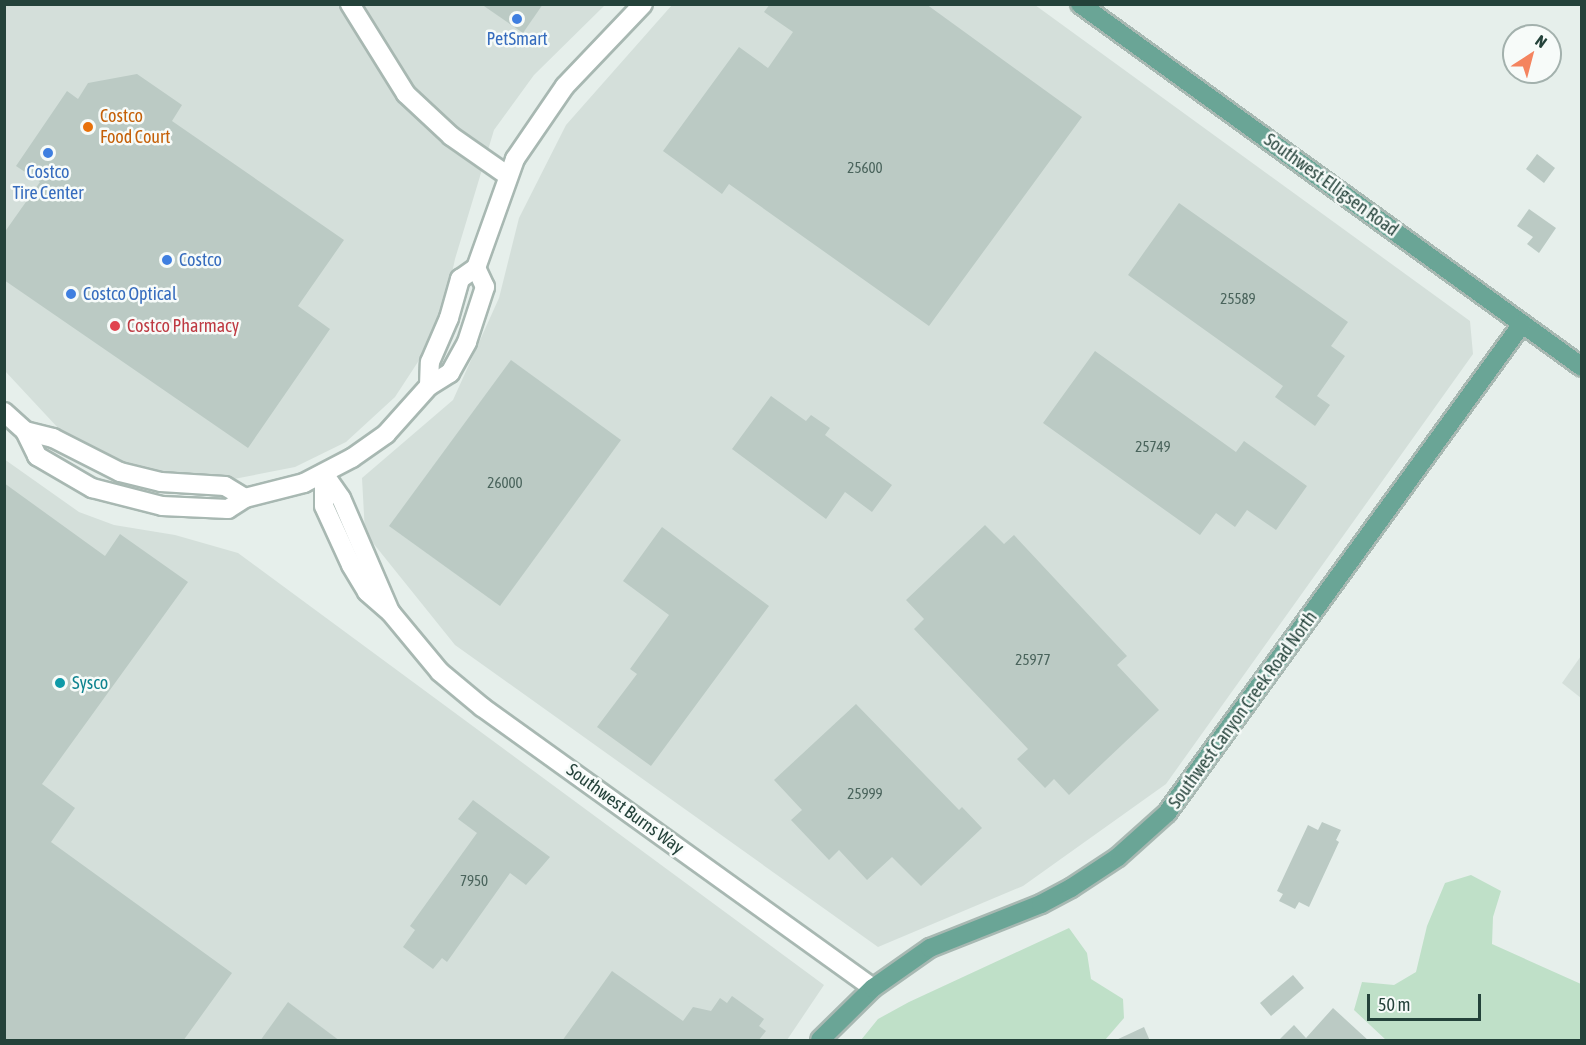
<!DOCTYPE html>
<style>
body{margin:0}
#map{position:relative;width:1586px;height:1045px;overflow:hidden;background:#e6efeb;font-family:"Asap Condensed",sans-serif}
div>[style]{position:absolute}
.built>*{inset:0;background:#d4dfda}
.green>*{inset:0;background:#bfe0c8}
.building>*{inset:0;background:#bbcac4}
.roads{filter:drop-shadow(2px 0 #a8b8b2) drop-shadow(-2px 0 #a8b8b2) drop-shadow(0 2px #a8b8b2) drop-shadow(0 -2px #a8b8b2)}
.minor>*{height:18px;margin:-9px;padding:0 9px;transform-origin:9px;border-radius:9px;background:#fff}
.major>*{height:18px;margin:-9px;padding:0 9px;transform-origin:9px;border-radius:9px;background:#6aa596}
.dots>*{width:16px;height:16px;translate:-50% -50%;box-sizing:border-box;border:3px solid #f7fbf9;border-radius:50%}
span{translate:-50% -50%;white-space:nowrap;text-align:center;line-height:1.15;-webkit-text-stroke:5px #f7fbf9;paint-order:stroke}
.number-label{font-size:15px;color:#4a645c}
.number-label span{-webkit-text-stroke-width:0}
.shop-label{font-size:18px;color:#366cbe}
.left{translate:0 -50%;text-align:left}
.food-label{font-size:18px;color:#c56008}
.street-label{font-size:18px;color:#24423a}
.health-label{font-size:18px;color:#be3a42}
.culture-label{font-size:18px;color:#0d838f}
.frame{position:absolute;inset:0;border:6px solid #24423a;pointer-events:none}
.north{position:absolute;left:1502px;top:24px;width:60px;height:60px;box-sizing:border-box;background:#f7fbf9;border:2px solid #a3b1ad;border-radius:50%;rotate:36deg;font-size:16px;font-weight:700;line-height:24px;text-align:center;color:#24423a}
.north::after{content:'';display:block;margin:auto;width:21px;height:27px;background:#f4845f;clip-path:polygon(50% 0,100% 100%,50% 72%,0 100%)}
.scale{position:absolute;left:1367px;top:994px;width:114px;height:27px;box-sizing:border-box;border:3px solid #24423a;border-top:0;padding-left:8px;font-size:18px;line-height:21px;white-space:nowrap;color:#24423a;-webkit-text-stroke:4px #f7fbf9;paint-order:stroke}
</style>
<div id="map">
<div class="built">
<i style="clip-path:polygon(4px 5px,605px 5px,534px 75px,494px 130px,455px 259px,445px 305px,429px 345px,395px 397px,346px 442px,295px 467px,234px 479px,160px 476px,112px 459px,59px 429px,5px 371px)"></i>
<i style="clip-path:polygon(672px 5px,1035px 5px,1470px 321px,1473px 354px,1166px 784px,1023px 886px,878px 947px,455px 645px,365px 533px,362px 478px,453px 400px,499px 298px,519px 218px,566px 125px)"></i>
<i style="clip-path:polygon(4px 459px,79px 512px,114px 525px,175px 535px,238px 553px,824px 985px,787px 1040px,5px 1040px)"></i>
<i style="clip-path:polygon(1581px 656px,1581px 698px,1562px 683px)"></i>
</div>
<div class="green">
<i style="clip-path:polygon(1471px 875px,1501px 891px,1493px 917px,1492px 944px,1581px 984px,1581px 1040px,1386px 1040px,1354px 1010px,1362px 982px,1394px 985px,1416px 972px,1427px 926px,1445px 883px)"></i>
<i style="clip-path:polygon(1069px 928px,1087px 953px,1091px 979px,1123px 999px,1124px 1018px,1105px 1040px,861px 1040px,878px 1019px,909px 1002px)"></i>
</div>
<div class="building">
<i style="clip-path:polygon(481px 4px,543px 4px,523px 33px)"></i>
<i style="clip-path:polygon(770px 4px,926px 4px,1082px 117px,929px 326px,729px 184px,722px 194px,663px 151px,739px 47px,768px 68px,793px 32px,764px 12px)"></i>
<i style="clip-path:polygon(137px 74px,182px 105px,172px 121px,344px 240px,298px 306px,330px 329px,248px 448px,4px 280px,4px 233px,40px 182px,16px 166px,67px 91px,78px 99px,88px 83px)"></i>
<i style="clip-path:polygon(1537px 154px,1555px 168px,1544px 183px,1526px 169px)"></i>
<i style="clip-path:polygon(1179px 203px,1348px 322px,1331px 346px,1345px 356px,1317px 396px,1330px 405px,1315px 426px,1275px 397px,1283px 386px,1128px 275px)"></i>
<i style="clip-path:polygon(1529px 209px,1556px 228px,1539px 253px,1527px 244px,1533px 237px,1517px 226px)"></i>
<i style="clip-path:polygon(1095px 351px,1236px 452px,1244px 441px,1307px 486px,1276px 530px,1247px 510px,1235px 527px,1216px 513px,1200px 535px,1043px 423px)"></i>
<i style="clip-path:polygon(511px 360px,621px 440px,500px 606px,389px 526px)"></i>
<i style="clip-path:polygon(771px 396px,806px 421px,811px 415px,830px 428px,825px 435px,892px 485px,872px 512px,845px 492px,826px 519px,732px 449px)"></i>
<i style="clip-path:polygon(4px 483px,105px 556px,120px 534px,188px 582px,42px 784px,75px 808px,51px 842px,232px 973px,183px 1041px,4px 1041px)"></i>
<i style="clip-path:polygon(985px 525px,1004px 544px,1014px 535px,1127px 656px,1117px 665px,1159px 710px,1069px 795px,1054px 779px,1045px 788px,1017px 759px,1028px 749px,914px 629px,924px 619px,906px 600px)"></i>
<i style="clip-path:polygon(662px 527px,769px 606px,651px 766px,597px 727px,637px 674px,630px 669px,669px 615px,623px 581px)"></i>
<i style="clip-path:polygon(856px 704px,959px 810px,962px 807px,982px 828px,921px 886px,892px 857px,867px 880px,839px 850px,829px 860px,791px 820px,802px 810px,774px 780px)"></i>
<i style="clip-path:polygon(473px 800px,550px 857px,526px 885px,510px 873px,447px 962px,442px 958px,433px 969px,403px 947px,415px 930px,410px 926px,477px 833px,458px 819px)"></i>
<i style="clip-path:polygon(1322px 822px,1341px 830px,1336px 840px,1339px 842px,1309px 907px,1299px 902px,1295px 909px,1279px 901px,1283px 894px,1277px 891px,1308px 825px,1318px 830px)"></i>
<i style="clip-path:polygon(612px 971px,683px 1021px,693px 1007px,711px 1011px,720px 998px,727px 1003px,732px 996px,764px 1019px,759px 1026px,766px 1031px,758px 1041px,562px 1041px)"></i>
<i style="clip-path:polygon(1293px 975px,1304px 988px,1271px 1016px,1260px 1003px)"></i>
<i style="clip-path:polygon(288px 1002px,340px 1041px,260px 1041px)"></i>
<i style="clip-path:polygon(1333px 1008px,1369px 1041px,1278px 1041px,1294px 1025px,1306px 1038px)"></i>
<i style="clip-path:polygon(1144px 1027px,1150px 1041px,1114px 1041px)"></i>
</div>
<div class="roads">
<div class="minor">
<i style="left:350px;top:4px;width:106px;rotate:58.1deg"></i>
<i style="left:406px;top:94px;width:62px;rotate:43deg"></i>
<i style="left:451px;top:136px;width:68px;rotate:34.9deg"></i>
<i style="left:429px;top:386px;width:24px;rotate:-88deg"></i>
<i style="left:430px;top:362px;width:48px;rotate:-66.6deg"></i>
<i style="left:449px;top:318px;width:41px;rotate:-74.2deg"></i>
<i style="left:460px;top:279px;width:19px;rotate:-35deg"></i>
<i style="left:476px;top:268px;width:116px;rotate:-70.3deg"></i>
<i style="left:515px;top:159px;width:88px;rotate:-55.6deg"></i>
<i style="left:565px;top:86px;width:113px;rotate:-46.4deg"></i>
<i style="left:4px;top:412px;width:28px;rotate:42deg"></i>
<i style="left:25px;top:431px;width:28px;rotate:64deg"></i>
<i style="left:37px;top:456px;width:64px;rotate:30.2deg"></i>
<i style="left:92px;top:488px;width:72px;rotate:14.4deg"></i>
<i style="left:162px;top:506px;width:66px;rotate:2.6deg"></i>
<i style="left:228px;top:509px;width:20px;rotate:-33deg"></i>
<i style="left:245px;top:498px;width:61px;rotate:-14.3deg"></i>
<i style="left:304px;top:483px;width:54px;rotate:-27.5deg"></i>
<i style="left:352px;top:458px;width:42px;rotate:-35.2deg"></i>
<i style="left:386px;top:434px;width:64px;rotate:-48.1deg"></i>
<i style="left:429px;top:386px;width:25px;rotate:-32deg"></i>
<i style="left:450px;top:373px;width:35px;rotate:-61deg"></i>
<i style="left:467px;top:342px;width:58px;rotate:-71.9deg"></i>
<i style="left:485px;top:287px;width:21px;rotate:-115deg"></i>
<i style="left:25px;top:431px;width:29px;rotate:14deg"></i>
<i style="left:53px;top:438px;width:75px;rotate:26.9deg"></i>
<i style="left:120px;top:472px;width:42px;rotate:13.7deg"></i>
<i style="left:161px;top:482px;width:64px;rotate:3.6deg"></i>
<i style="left:225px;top:486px;width:23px;rotate:31deg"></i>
<i style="left:324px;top:474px;width:32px;rotate:90deg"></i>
<i style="left:324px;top:506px;width:65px;rotate:65.4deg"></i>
<i style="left:351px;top:565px;width:31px;rotate:59deg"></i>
<i style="left:367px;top:592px;width:32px;rotate:41deg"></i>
<i style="left:391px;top:613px;width:77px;rotate:50.3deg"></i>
<i style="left:440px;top:672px;width:55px;rotate:39.8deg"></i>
<i style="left:482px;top:707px;width:481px;rotate:35.7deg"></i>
<i style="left:324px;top:474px;width:29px;rotate:55deg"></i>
<i style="left:341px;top:498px;width:124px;rotate:66.7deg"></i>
</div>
<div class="major">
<i style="left:1080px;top:4px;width:619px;rotate:35.87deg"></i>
<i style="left:820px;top:1040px;width:74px;rotate:-44.5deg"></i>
<i style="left:873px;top:988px;width:70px;rotate:-35.1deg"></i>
<i style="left:930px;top:948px;width:119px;rotate:-21.6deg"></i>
<i style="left:1041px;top:904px;width:34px;rotate:-28deg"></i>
<i style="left:1071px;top:888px;width:56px;rotate:-33.4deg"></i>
<i style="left:1118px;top:857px;width:66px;rotate:-41.9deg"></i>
<i style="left:1167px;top:813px;width:604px;rotate:-54.02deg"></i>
</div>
</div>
<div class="dots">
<i style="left:517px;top:19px;background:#3f7fe0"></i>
<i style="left:88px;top:127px;background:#e8710a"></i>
<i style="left:48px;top:153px;background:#3f7fe0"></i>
<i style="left:167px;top:260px;background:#3f7fe0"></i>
<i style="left:71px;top:294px;background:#3f7fe0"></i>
<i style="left:115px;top:326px;background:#e0444e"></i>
<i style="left:60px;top:683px;background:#0f9aa8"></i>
</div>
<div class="number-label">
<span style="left:865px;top:168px">25600</span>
<span style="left:1238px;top:299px">25589</span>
<span style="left:1153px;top:447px">25749</span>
<span style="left:505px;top:483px">26000</span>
<span style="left:1033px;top:660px">25977</span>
<span style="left:865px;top:794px">25999</span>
<span style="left:474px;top:881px">7950</span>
</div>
<div class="shop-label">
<span style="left:517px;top:39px">PetSmart</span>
<span style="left:48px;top:183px">Costco<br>Tire Center</span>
<span class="left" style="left:179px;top:260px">Costco</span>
<span class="left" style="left:83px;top:294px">Costco Optical</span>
</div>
<div class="food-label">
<span class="left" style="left:100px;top:127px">Costco<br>Food Court</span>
</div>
<div class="street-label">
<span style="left:1331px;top:185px;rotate:36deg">Southwest Elligsen Road</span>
<span style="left:1243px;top:710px;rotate:-54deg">Southwest Canyon Creek Road North</span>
<span style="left:625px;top:809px;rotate:36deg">Southwest Burns Way</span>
</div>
<div class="health-label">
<span class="left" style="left:127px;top:326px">Costco Pharmacy</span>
</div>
<div class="culture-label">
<span class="left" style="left:72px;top:683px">Sysco</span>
</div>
<div class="frame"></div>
<div class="north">N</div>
<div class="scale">50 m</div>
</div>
